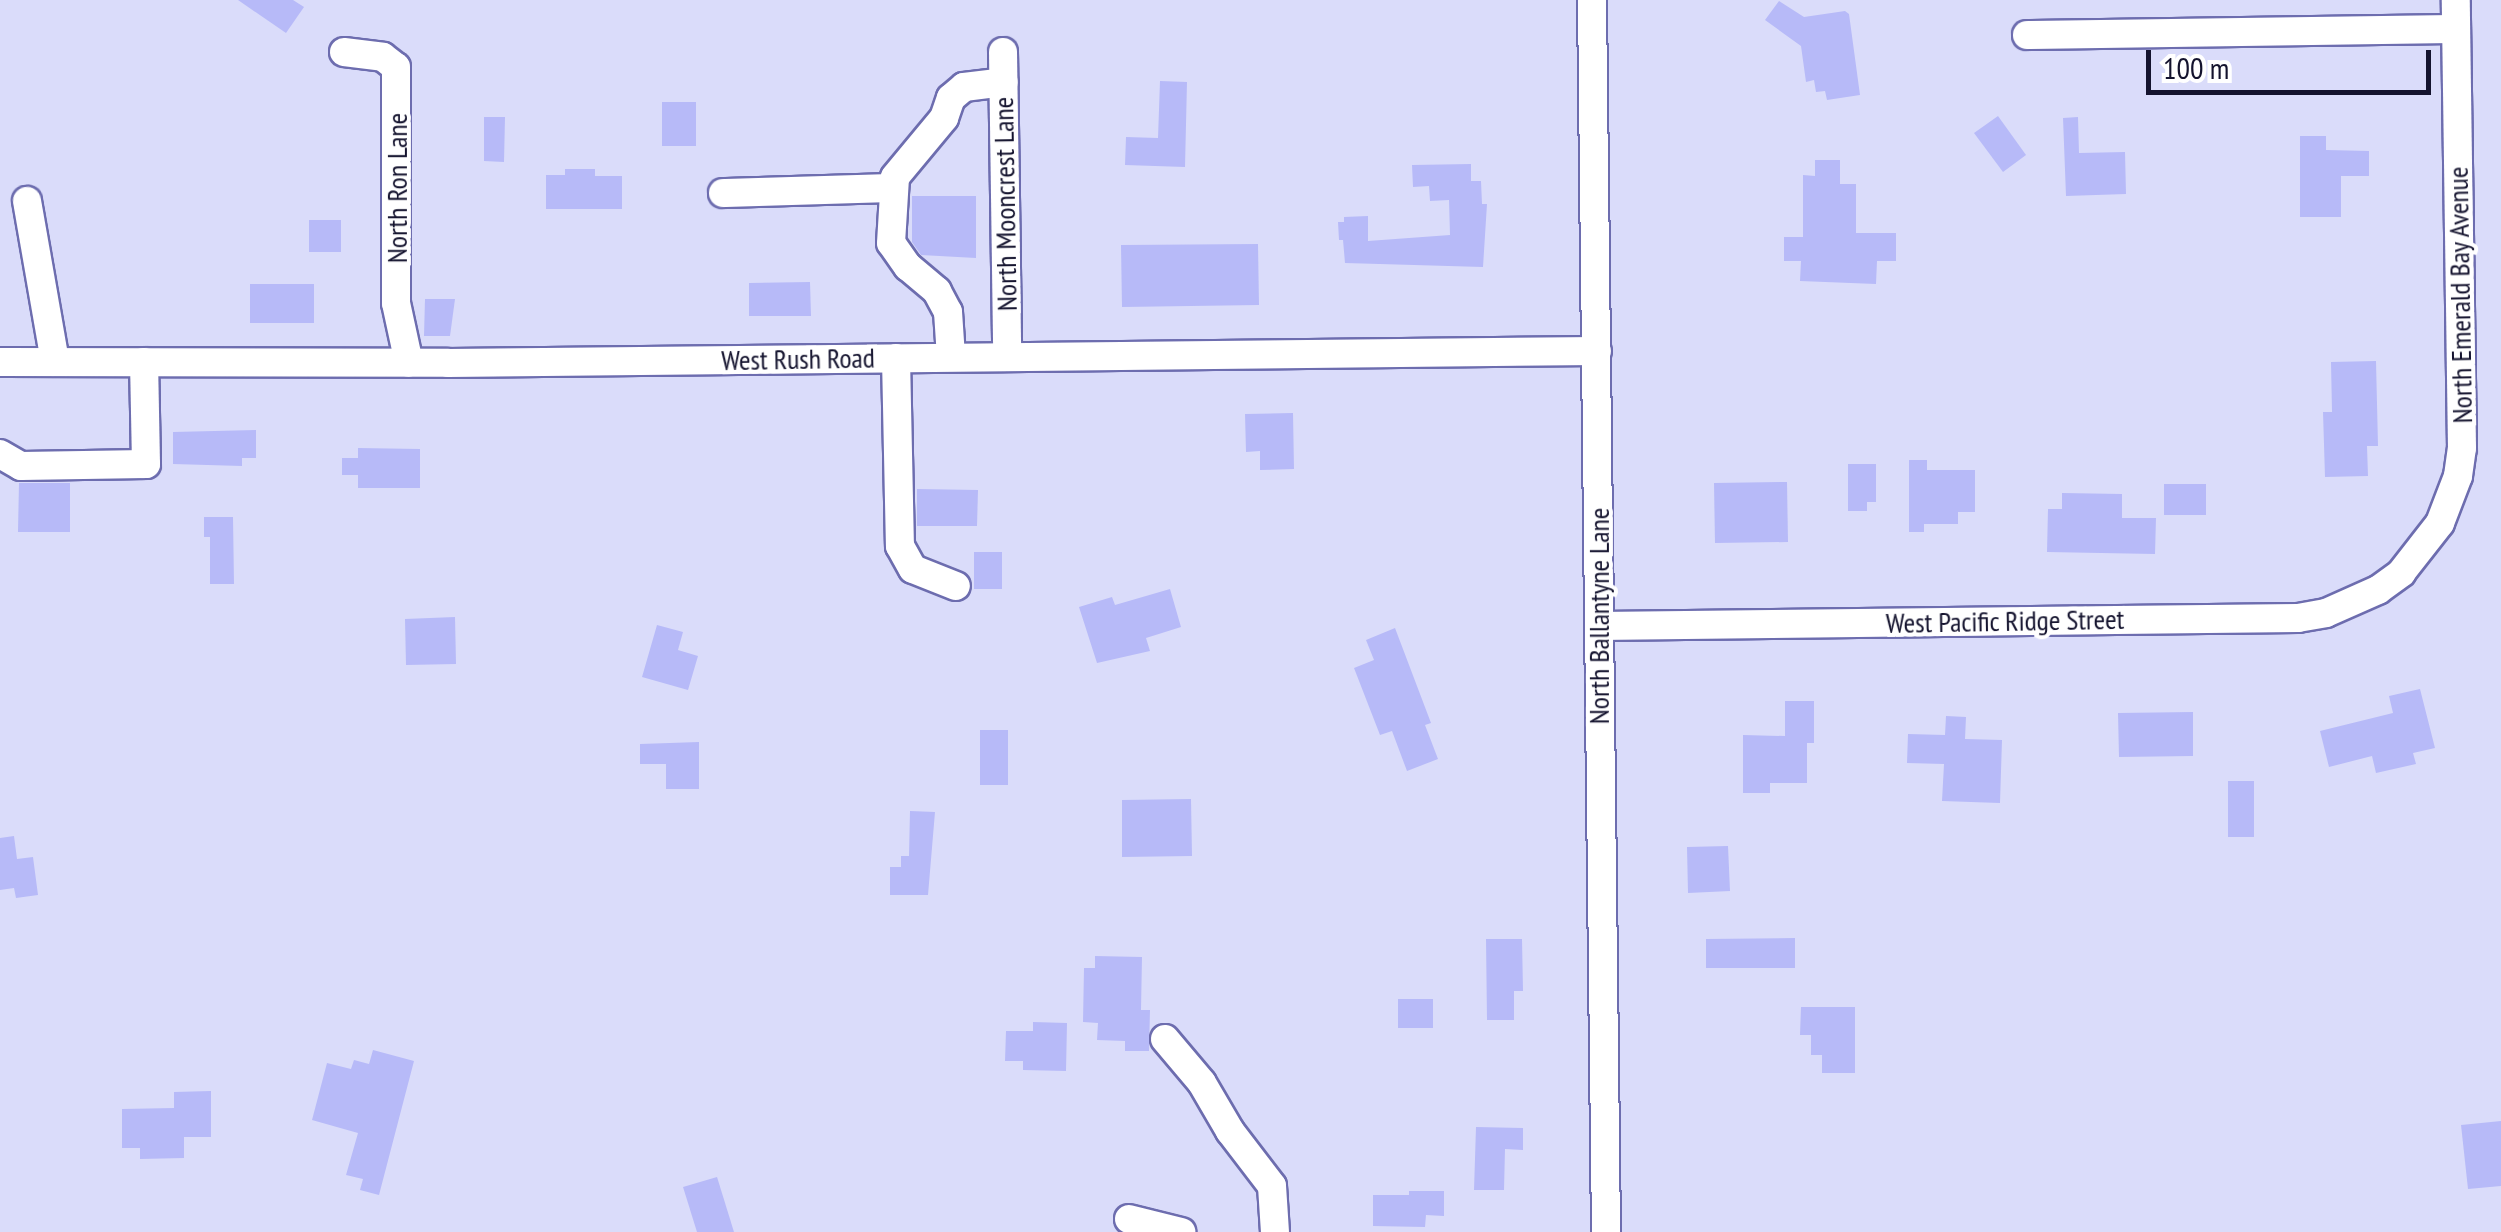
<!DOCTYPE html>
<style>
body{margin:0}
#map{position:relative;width:2501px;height:1232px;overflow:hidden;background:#dadcfa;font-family:"PT Sans Narrow",sans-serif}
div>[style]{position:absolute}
.building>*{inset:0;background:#b7baf8}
.roads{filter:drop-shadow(2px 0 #6d6daf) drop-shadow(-2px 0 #6d6daf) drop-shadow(0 2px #6d6daf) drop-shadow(0 -2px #6d6daf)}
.minor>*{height:28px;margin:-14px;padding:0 14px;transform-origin:14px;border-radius:14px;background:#fff}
span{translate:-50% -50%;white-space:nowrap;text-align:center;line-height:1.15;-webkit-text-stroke:8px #fff;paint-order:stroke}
.street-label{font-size:28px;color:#14132e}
.scale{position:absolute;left:2146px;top:50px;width:285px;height:45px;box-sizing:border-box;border:5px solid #14132e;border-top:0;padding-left:12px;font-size:30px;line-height:35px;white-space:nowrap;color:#14132e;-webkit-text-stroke:8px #fff;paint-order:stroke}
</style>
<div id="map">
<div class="building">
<i style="clip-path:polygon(238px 0,293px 0,304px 7px,286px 33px)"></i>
<i style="clip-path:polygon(1779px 1px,1804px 17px,1845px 11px,1849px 14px,1860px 95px,1827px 100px,1825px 91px,1816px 92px,1814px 80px,1806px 82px,1801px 46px,1765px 20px)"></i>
<i style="clip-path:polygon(1160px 81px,1187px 82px,1185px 167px,1125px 165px,1126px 137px,1158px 138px)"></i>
<i style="clip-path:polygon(662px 102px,696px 102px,696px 146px,662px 146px)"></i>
<i style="clip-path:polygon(1998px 116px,2026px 155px,2003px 172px,1974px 133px)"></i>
<i style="clip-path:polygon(484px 117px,505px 117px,504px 162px,484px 161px)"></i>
<i style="clip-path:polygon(2078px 117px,2079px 153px,2125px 152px,2126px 194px,2066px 196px,2063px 118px)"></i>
<i style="clip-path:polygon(2300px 136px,2326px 136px,2326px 150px,2369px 151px,2369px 176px,2341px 176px,2341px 217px,2300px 217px)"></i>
<i style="clip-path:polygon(1815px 160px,1840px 160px,1840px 184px,1856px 184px,1856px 233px,1896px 233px,1896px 261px,1877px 261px,1876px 284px,1800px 281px,1801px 261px,1784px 261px,1784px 237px,1803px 237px,1803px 175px,1815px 176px)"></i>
<i style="clip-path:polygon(1471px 164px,1471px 181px,1481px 181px,1482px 204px,1487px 204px,1483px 267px,1345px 263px,1343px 240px,1339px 240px,1338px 222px,1344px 222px,1344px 217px,1368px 216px,1368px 241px,1450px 235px,1449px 200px,1430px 201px,1429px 186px,1413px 187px,1412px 165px)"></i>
<i style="clip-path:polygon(565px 169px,595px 169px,595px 176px,622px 176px,622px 209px,546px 209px,546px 175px,565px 175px)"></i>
<i style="clip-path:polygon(912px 196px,976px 196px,976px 258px,921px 255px,912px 242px)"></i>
<i style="clip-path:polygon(309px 220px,341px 220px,341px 252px,309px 252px)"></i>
<i style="clip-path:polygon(1258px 244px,1259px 305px,1122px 307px,1121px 245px)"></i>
<i style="clip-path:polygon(810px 282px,811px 316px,749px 316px,749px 283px)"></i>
<i style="clip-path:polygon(250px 284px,314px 284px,314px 323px,250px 323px)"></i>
<i style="clip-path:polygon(425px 299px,455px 299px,450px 336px,424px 336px)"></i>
<i style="clip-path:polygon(2376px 361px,2378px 446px,2367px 446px,2368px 476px,2325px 477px,2323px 412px,2332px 412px,2331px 362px)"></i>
<i style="clip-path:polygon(1293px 413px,1294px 469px,1260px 470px,1260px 451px,1246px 452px,1245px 414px)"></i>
<i style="clip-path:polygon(256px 430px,256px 458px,242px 458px,242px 466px,173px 464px,173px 432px)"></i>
<i style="clip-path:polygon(358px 448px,420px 449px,420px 488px,358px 488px,358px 475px,342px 475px,342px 458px,358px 458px)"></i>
<i style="clip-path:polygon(1909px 460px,1927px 460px,1927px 470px,1975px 470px,1975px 512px,1958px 512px,1958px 524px,1924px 524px,1924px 532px,1909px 532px)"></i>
<i style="clip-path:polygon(1848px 464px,1876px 464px,1876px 502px,1867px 502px,1867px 511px,1848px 511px)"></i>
<i style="clip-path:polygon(1787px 482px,1788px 542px,1715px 543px,1714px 483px)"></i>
<i style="clip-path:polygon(19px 483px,70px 483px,70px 532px,18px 532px)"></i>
<i style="clip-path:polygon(2164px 484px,2206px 484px,2206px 515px,2164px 515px)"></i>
<i style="clip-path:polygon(917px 489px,978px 490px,977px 526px,917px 526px)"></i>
<i style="clip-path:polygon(2062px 493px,2122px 494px,2122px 518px,2156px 518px,2155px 554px,2047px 552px,2048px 509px,2062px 509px)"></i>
<i style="clip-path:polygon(204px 517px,233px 517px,234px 584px,210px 584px,210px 537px,204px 537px)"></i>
<i style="clip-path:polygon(974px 552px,1002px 552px,1002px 589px,974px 589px)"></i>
<i style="clip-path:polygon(1170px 589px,1181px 627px,1146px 638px,1150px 651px,1097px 663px,1079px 607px,1112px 597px,1115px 605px)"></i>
<i style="clip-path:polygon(455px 617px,456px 664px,406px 665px,405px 619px)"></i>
<i style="clip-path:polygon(657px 625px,683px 632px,678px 650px,698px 656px,688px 690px,642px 677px)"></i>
<i style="clip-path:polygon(1395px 628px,1431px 723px,1425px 725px,1438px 759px,1407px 771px,1392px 731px,1380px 735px,1354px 668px,1374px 660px,1366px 640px)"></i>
<i style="clip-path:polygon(2420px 689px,2435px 748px,2413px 753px,2416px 764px,2376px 773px,2372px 756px,2329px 767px,2320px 731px,2393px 713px,2389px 696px)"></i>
<i style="clip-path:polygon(1785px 701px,1814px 701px,1814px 743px,1807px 743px,1807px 783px,1770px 783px,1770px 793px,1743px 793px,1743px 735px,1785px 736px)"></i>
<i style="clip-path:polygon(2193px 712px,2193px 756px,2119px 757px,2118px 713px)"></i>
<i style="clip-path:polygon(1946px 716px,1966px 717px,1965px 739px,2002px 740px,2000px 803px,1942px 801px,1944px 764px,1907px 763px,1908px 734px,1945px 735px)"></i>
<i style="clip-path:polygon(980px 730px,1008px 730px,1008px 785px,980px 785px)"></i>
<i style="clip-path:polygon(699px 742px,699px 789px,666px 789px,666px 764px,640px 764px,640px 744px)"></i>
<i style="clip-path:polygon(2228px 781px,2254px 781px,2254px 837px,2228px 837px)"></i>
<i style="clip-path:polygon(1191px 799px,1192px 856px,1122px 857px,1122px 800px)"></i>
<i style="clip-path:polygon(910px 811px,935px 812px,928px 895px,890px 895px,890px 867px,901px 867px,901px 856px,909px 856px)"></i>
<i style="clip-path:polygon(14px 836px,17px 859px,33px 857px,38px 895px,16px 898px,14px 888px,0 890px,0 838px)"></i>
<i style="clip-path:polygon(1728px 846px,1730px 891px,1688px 893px,1687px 847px)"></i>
<i style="clip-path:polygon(1795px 938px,1795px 968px,1706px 968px,1706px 939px)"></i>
<i style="clip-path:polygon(1486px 939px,1522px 939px,1523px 991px,1514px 991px,1514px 1020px,1487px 1020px)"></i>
<i style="clip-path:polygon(1095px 956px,1142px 957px,1141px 1010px,1150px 1010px,1149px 1051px,1125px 1051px,1125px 1041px,1097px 1040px,1098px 1023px,1083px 1022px,1084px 968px,1095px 968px)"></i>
<i style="clip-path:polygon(1398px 999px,1433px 999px,1433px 1028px,1398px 1028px)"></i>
<i style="clip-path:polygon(1801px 1007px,1855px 1007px,1855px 1073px,1822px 1073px,1822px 1055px,1811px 1055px,1811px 1035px,1800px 1035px)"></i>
<i style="clip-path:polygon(1033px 1022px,1067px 1023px,1066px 1071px,1023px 1070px,1023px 1061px,1005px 1061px,1006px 1031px,1033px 1031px)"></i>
<i style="clip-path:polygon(373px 1050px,414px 1061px,379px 1195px,360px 1190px,363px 1179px,346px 1175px,358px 1133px,312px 1120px,327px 1063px,351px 1069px,354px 1060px,369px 1064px)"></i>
<i style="clip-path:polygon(211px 1091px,211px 1137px,184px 1137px,184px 1158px,140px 1159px,140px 1148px,122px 1148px,122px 1109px,174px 1108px,174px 1092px)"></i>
<i style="clip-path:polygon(2501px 1121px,2501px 1186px,2468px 1189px,2461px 1125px)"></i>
<i style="clip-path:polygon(1476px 1127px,1523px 1128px,1523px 1150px,1505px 1149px,1504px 1190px,1474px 1190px)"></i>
<i style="clip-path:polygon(717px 1177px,734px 1232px,697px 1232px,683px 1187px)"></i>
<i style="clip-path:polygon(1409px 1191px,1444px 1191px,1444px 1216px,1426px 1215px,1425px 1227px,1373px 1226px,1373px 1195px,1409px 1195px)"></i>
</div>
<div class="roads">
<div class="minor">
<i style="left:1592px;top:0;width:1232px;rotate:89.35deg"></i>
<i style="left:2027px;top:35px;width:429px;rotate:-0.8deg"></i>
<i style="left:344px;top:52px;width:39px;rotate:7deg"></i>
<i style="left:383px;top:57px;width:16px;rotate:38deg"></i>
<i style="left:396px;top:67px;width:236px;rotate:90deg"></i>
<i style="left:396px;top:303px;width:61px;rotate:77.8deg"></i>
<i style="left:1003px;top:52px;width:304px;rotate:89.2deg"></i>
<i style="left:723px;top:193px;width:170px;rotate:-1.7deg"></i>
<i style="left:27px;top:201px;width:163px;rotate:80.1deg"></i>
<i style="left:951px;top:357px;width:45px;rotate:-93.8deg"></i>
<i style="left:948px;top:312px;width:24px;rotate:-118deg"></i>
<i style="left:937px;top:291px;width:38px;rotate:-140deg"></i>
<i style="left:908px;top:267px;width:29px;rotate:-125deg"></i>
<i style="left:891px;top:243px;width:66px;rotate:-86.5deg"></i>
<i style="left:895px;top:177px;width:77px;rotate:-50.3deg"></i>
<i style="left:944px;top:118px;width:21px;rotate:-71deg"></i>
<i style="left:951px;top:98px;width:17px;rotate:-40deg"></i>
<i style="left:964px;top:87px;width:40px;rotate:-7.1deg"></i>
<i style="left:896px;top:358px;width:188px;rotate:88.8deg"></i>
<i style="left:900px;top:546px;width:26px;rotate:61deg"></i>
<i style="left:913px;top:569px;width:46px;rotate:21.6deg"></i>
<i style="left:0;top:362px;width:448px;rotate:0.1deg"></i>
<i style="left:448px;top:363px;width:1149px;rotate:-0.6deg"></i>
<i style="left:0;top:454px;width:24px;rotate:30deg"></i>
<i style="left:21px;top:466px;width:125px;rotate:-0.9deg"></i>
<i style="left:146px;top:464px;width:102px;rotate:-91.1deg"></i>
<i style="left:1599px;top:626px;width:699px;rotate:-0.66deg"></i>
<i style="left:2298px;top:618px;width:28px;rotate:-10deg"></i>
<i style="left:2326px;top:613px;width:57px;rotate:-23.9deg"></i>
<i style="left:2378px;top:590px;width:29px;rotate:-36deg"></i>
<i style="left:2401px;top:573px;width:63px;rotate:-52deg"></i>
<i style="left:2440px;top:523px;width:50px;rotate:-69deg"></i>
<i style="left:2458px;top:476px;width:28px;rotate:-82deg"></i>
<i style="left:2462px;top:448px;width:448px;rotate:-90.8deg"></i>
<i style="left:1165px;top:1039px;width:57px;rotate:49.9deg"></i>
<i style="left:1202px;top:1083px;width:56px;rotate:59.7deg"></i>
<i style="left:1230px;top:1131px;width:69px;rotate:52.6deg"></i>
<i style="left:1272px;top:1186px;width:46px;rotate:86.3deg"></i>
<i style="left:1129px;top:1219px;width:54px;rotate:14deg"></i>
</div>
</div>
<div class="street-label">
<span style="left:397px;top:188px;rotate:-90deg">North Ron Lane</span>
<span style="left:1005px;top:204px;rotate:-91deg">North Mooncrest Lane</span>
<span style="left:2460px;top:295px;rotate:-91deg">North Emerald Bay Avenue</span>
<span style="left:798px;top:359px;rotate:-1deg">West Rush Road</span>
<span style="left:1599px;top:616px;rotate:-90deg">North Ballantyne Lane</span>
<span style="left:2005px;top:621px;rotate:-1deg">West Pacific Ridge Street</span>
</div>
<div class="scale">100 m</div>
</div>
